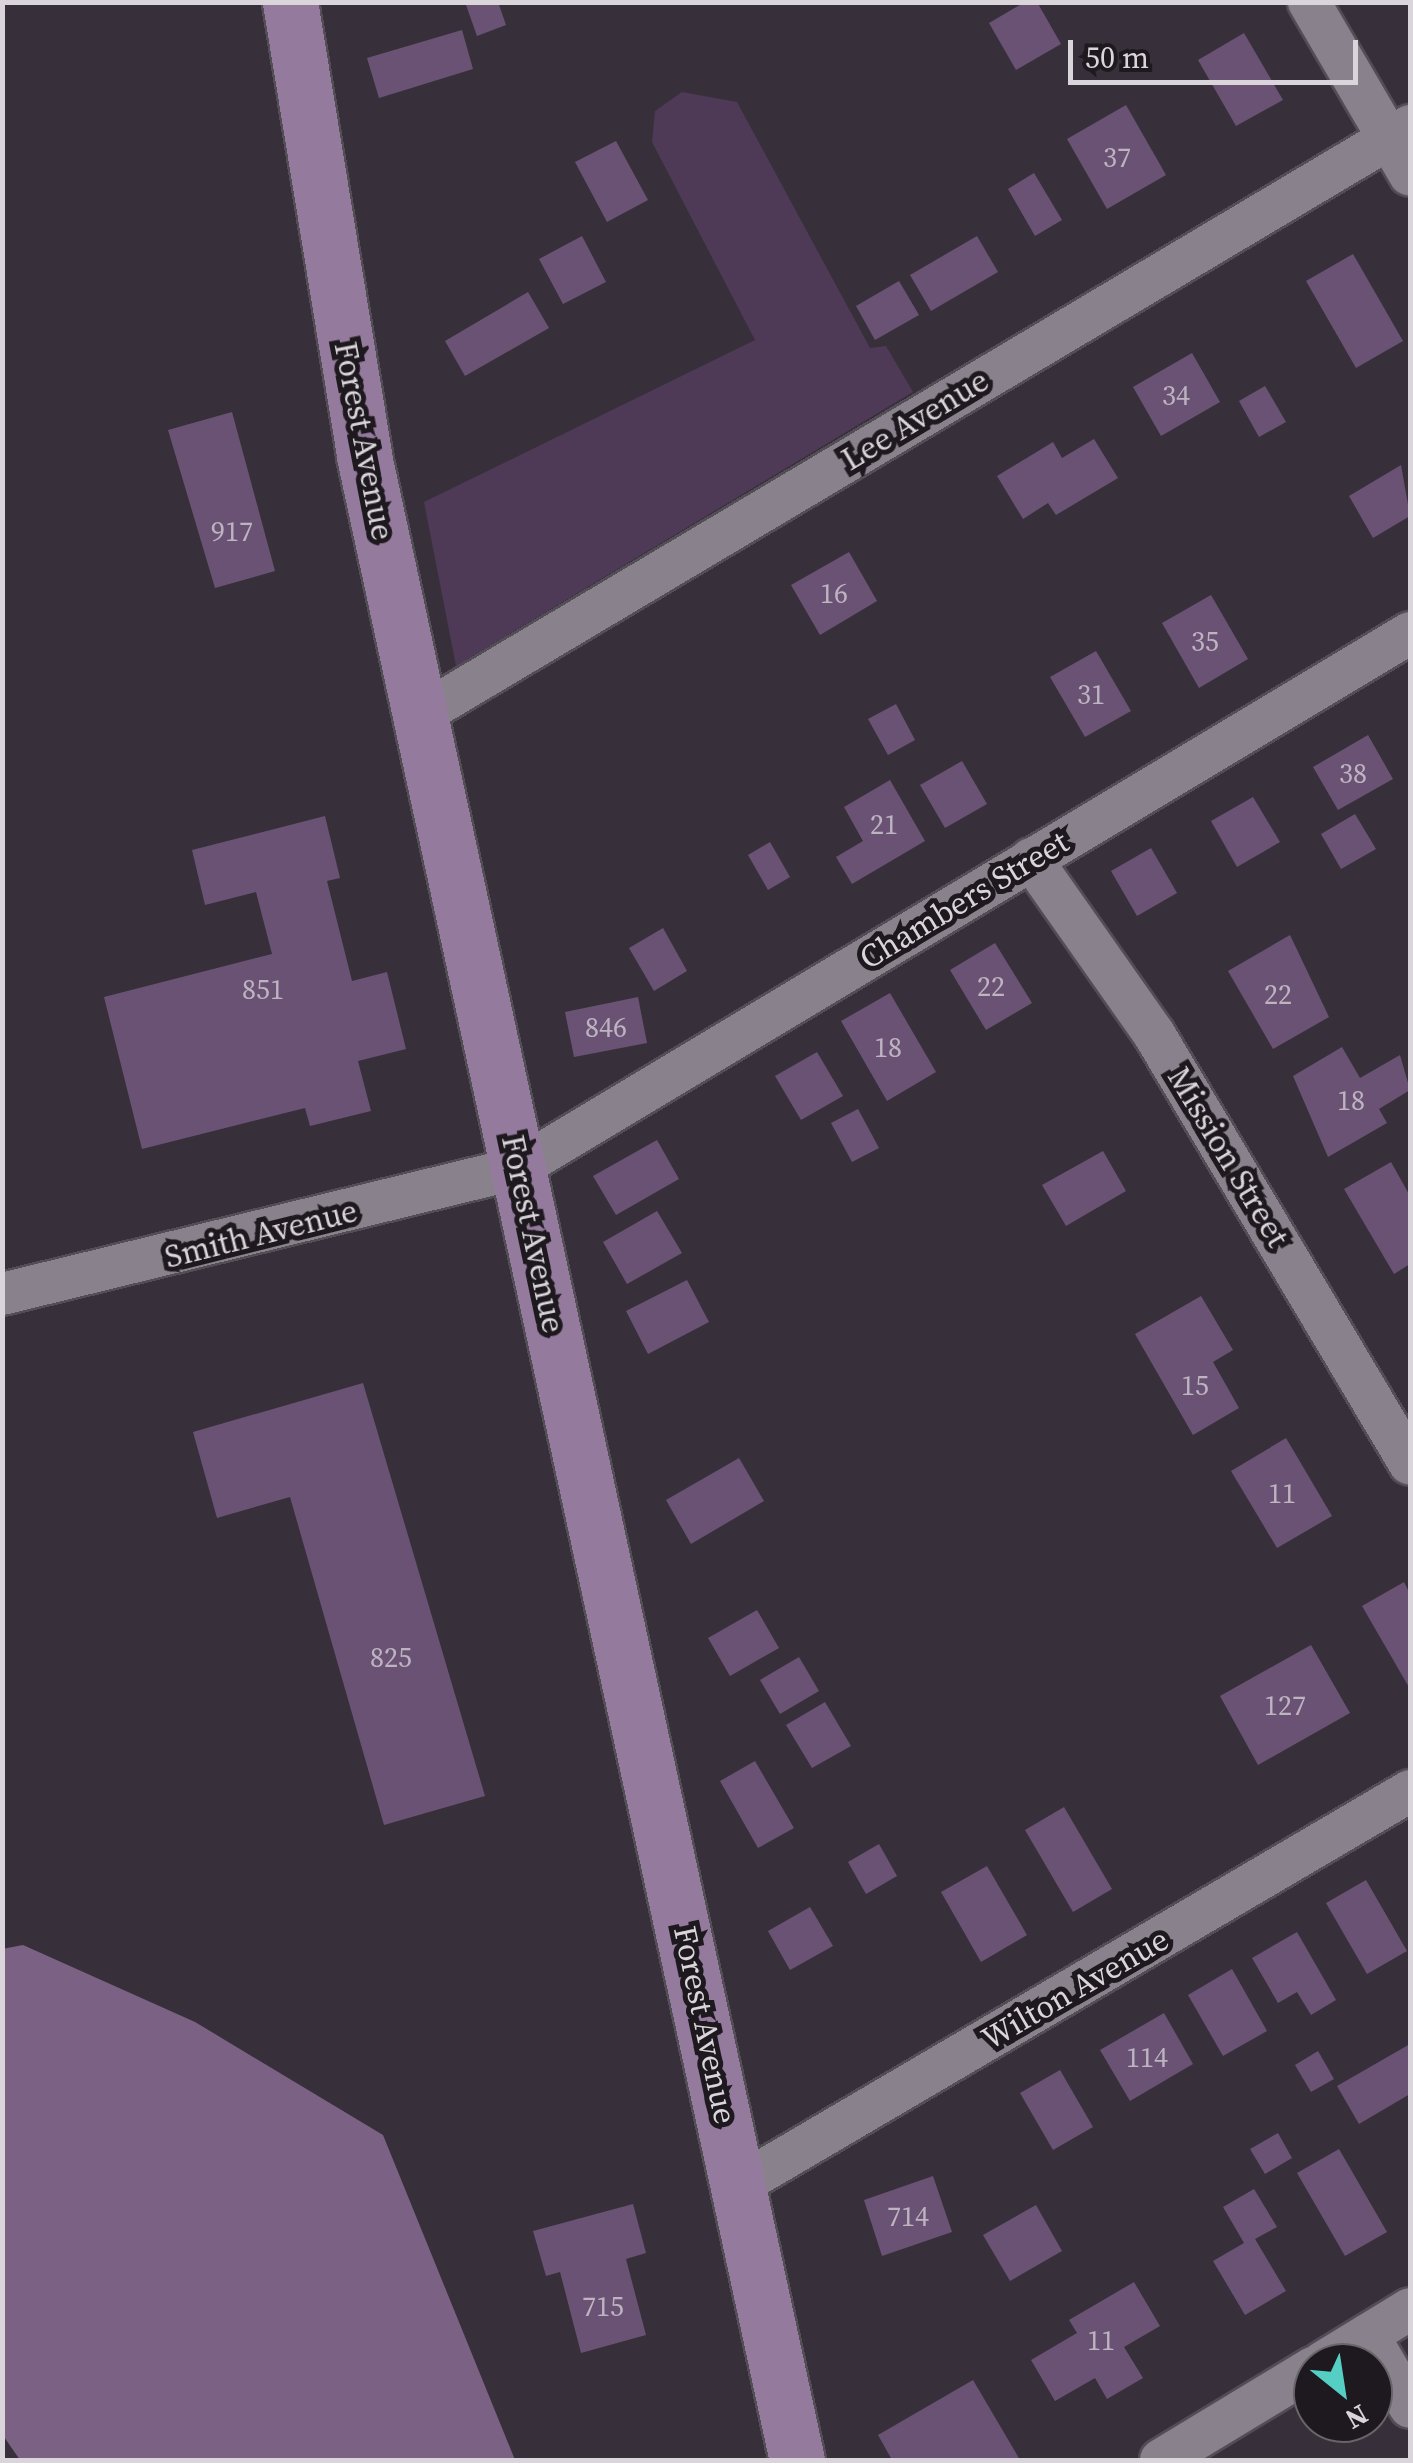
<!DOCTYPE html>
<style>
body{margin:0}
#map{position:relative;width:1413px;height:2463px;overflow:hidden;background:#37303a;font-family:"Source Serif 4",serif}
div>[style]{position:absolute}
.green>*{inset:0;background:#4e3a56}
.forest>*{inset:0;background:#7b6285}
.building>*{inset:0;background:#6a5274}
.roads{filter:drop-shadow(2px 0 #534d55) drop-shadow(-2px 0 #534d55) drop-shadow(0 2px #534d55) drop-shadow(0 -2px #534d55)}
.minor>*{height:42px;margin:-21px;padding:0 21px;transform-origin:21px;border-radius:21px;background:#89818c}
.secondary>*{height:55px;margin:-27.5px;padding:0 27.5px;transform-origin:27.5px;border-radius:27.5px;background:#947a9d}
span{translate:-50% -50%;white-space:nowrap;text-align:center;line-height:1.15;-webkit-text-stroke:10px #1d191e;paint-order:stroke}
.number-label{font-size:28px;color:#beb4c1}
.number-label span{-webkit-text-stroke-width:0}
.street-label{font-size:32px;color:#dad5db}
.frame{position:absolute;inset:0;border:5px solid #dad5db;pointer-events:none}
.north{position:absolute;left:1293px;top:2343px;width:100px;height:100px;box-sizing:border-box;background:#1d191e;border:2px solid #69646a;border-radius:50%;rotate:150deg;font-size:28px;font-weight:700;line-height:40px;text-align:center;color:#dad5db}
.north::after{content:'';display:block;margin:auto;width:35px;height:45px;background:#55cec4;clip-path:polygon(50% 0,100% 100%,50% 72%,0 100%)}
.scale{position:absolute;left:1068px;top:40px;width:290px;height:45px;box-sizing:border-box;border:5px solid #dad5db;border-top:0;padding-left:12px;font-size:30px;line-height:35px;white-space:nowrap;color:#dad5db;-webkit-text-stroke:8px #1d191e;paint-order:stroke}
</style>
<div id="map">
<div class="green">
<i style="clip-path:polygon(682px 92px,737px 102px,870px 348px,886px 346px,913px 392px,456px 666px,424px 502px,755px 340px,652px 142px,655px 111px)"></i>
</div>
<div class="forest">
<i style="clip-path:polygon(23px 1945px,195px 2022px,383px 2135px,515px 2460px,20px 2460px,2px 2434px,2px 1949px)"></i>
</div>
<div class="building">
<i style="clip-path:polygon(465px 2px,498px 2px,506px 25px,477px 36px)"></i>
<i style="clip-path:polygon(1025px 2px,1037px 2px,1061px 44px,1016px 70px,989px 23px)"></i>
<i style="clip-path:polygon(462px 30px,473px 69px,379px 98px,367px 58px)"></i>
<i style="clip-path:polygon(1244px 33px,1283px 100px,1236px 126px,1198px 60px)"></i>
<i style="clip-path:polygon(1126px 105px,1166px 175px,1107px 209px,1067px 139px)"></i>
<i style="clip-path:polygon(616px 141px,648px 200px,607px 222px,575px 162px)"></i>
<i style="clip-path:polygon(1034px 173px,1062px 220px,1035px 236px,1008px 189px)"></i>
<i style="clip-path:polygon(582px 236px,606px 282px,563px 304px,539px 259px)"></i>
<i style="clip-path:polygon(977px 236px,998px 272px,931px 311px,910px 275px)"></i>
<i style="clip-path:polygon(1353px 254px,1403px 341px,1356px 368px,1306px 281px)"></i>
<i style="clip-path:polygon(899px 281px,919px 315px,875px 340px,856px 306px)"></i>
<i style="clip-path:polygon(528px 292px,549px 328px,465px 376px,445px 341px)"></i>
<i style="clip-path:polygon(1192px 353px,1220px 402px,1161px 436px,1133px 387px)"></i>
<i style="clip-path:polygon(1265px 386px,1286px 422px,1259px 437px,1239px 401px)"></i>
<i style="clip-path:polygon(232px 412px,275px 571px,215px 588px,168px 430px)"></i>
<i style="clip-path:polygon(1094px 439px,1118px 478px,1056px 515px,1048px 503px,1023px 519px,997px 476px,1053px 442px,1062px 458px)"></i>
<i style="clip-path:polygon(1401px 465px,1410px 516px,1373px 538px,1349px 496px)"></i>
<i style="clip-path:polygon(849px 552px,877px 601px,820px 635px,791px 585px)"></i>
<i style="clip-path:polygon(1211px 595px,1248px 659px,1199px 688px,1162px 623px)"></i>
<i style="clip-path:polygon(1096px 651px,1131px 711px,1085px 737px,1050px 677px)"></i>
<i style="clip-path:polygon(896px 704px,915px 740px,888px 755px,868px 719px)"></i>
<i style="clip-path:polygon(1368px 735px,1393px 779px,1338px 810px,1313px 767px)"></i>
<i style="clip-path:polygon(962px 761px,987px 804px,945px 828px,920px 785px)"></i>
<i style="clip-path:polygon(890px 780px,925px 841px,852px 884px,836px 857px,863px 841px,844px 807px)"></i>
<i style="clip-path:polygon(1253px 797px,1280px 842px,1237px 867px,1211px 821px)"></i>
<i style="clip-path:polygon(1355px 814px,1376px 849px,1341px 869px,1321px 834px)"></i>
<i style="clip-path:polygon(325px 816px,340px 878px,327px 881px,352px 981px,387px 972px,406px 1049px,358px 1061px,371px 1111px,310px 1126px,305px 1108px,142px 1149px,104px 997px,272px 954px,256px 892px,205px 905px,192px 850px)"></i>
<i style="clip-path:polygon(770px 842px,790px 877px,768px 890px,748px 855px)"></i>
<i style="clip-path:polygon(1151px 848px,1177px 893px,1137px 916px,1111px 871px)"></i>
<i style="clip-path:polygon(663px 928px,687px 971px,654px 991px,629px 948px)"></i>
<i style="clip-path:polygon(1290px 935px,1329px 1017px,1273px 1049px,1228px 971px)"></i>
<i style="clip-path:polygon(995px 943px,1032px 1003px,986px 1030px,950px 970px)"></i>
<i style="clip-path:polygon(890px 993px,936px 1072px,887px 1101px,841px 1021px)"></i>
<i style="clip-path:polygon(638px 997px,647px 1043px,574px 1057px,565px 1012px)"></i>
<i style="clip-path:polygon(1342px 1047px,1360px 1078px,1400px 1055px,1410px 1090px,1379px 1109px,1387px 1123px,1328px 1157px,1293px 1076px)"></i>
<i style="clip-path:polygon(817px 1052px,843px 1096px,801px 1120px,775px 1076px)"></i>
<i style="clip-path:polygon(858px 1109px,879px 1148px,852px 1162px,831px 1123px)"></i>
<i style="clip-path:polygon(657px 1140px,679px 1179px,616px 1215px,593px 1176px)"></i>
<i style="clip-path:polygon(1103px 1151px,1126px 1191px,1066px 1226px,1042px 1185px)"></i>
<i style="clip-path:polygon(1391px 1162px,1410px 1196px,1410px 1264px,1394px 1274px,1344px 1189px)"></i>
<i style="clip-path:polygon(657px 1211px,682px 1253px,627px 1284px,603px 1242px)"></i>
<i style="clip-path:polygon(687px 1280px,709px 1322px,648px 1354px,626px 1311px)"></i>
<i style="clip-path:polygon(1201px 1296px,1233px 1350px,1213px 1362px,1239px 1408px,1193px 1435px,1135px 1334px)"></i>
<i style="clip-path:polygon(363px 1383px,485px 1796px,384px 1825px,290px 1497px,217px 1518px,193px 1432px)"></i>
<i style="clip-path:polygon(1286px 1438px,1332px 1516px,1277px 1548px,1231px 1471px)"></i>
<i style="clip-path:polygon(739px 1458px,764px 1501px,691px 1544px,666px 1500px)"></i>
<i style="clip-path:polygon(1404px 1582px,1410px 1594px,1410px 1689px,1362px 1606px)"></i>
<i style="clip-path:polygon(757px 1610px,779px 1648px,730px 1676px,708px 1638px)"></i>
<i style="clip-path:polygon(1311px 1645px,1350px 1713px,1258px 1765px,1220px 1696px)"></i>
<i style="clip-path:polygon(799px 1657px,819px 1691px,780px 1714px,760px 1680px)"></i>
<i style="clip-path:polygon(825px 1702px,851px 1746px,812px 1768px,786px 1725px)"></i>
<i style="clip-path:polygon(755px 1761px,794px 1828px,758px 1848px,720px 1781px)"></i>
<i style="clip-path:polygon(1064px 1807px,1112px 1889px,1073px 1912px,1025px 1830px)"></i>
<i style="clip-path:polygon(879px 1844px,897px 1876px,866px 1894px,848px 1862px)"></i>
<i style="clip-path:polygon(987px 1866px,1027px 1935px,981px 1962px,941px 1892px)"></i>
<i style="clip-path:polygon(1366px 1880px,1407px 1951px,1367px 1974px,1326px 1903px)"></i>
<i style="clip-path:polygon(810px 1907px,833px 1946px,790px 1970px,768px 1931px)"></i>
<i style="clip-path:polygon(1297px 1932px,1336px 2000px,1311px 2015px,1297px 1992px,1278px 2003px,1252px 1958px)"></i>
<i style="clip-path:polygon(1232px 1969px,1267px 2031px,1223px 2056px,1188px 1995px)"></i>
<i style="clip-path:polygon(1164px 2013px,1193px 2064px,1130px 2101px,1100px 2050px)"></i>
<i style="clip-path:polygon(1410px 2044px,1410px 2094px,1359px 2124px,1337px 2086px)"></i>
<i style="clip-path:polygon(1318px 2051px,1334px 2079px,1311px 2092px,1295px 2065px)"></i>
<i style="clip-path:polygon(1060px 2070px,1093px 2127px,1053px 2150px,1020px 2093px)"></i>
<i style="clip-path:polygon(1278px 2133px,1292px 2158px,1265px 2174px,1250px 2149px)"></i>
<i style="clip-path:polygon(1339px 2149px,1387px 2232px,1345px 2256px,1297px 2173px)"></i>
<i style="clip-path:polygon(933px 2176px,952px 2232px,882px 2256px,864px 2200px)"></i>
<i style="clip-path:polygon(1254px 2189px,1277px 2227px,1255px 2239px,1286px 2291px,1245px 2315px,1213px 2261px,1244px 2243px,1223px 2207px)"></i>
<i style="clip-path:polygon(633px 2204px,646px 2253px,626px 2259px,646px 2335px,581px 2353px,560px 2272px,546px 2276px,533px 2231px)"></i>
<i style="clip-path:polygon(1036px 2205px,1062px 2251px,1010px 2281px,983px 2235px)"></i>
<i style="clip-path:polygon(1134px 2282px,1160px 2326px,1124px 2347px,1143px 2378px,1107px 2399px,1095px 2378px,1055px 2401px,1031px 2360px,1077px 2333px,1069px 2320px)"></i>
<i style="clip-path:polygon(973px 2380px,1020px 2460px,892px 2460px,878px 2435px)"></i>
</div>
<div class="roads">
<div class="minor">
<i style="left:1309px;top:2px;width:200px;rotate:59.7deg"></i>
<i style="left:420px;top:715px;width:1152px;rotate:-30.75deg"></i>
<i style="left:1031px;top:859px;width:214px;rotate:54.9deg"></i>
<i style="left:1154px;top:1034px;width:500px;rotate:59.23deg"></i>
<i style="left:2px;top:1294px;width:531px;rotate:-13.72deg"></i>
<i style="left:518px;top:1168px;width:1040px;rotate:-30.95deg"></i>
<i style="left:739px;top:2185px;width:778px;rotate:-30.42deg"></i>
<i style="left:1368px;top:2335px;width:83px;rotate:59.7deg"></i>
<i style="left:1322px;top:2363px;width:103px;rotate:-31.5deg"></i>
<i style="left:1161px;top:2460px;width:178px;rotate:-31.2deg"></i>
</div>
<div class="secondary">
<i style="left:290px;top:2px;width:460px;rotate:80.7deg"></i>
<i style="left:364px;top:456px;width:2050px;rotate:77.81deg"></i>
</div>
</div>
<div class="number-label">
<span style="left:1117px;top:157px">37</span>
<span style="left:1176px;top:395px">34</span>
<span style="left:232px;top:531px">917</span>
<span style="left:834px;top:593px">16</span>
<span style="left:1205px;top:641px">35</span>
<span style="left:1091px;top:694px">31</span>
<span style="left:1353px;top:773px">38</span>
<span style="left:884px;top:824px">21</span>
<span style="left:991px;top:986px">22</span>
<span style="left:263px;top:989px">851</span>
<span style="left:1278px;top:994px">22</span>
<span style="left:606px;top:1027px">846</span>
<span style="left:888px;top:1047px">18</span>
<span style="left:1351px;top:1100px">18</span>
<span style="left:1195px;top:1385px">15</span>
<span style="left:1282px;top:1493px">11</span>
<span style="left:391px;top:1657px">825</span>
<span style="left:1285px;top:1705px">127</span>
<span style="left:1147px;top:2057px">114</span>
<span style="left:908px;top:2216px">714</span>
<span style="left:603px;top:2306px">715</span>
<span style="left:1101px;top:2340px">11</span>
</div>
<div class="street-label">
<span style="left:915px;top:420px;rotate:-31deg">Lee Avenue</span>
<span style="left:364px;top:441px;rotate:79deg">Forest Avenue</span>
<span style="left:964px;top:900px;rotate:-31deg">Chambers Street</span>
<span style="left:1228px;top:1157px;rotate:59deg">Mission Street</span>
<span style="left:261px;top:1234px;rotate:-14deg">Smith Avenue</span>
<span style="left:533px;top:1234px;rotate:78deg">Forest Avenue</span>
<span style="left:1075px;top:1989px;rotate:-30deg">Wilton Avenue</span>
<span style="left:705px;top:2025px;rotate:78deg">Forest Avenue</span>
</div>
<div class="frame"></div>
<div class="north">N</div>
<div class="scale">50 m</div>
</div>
